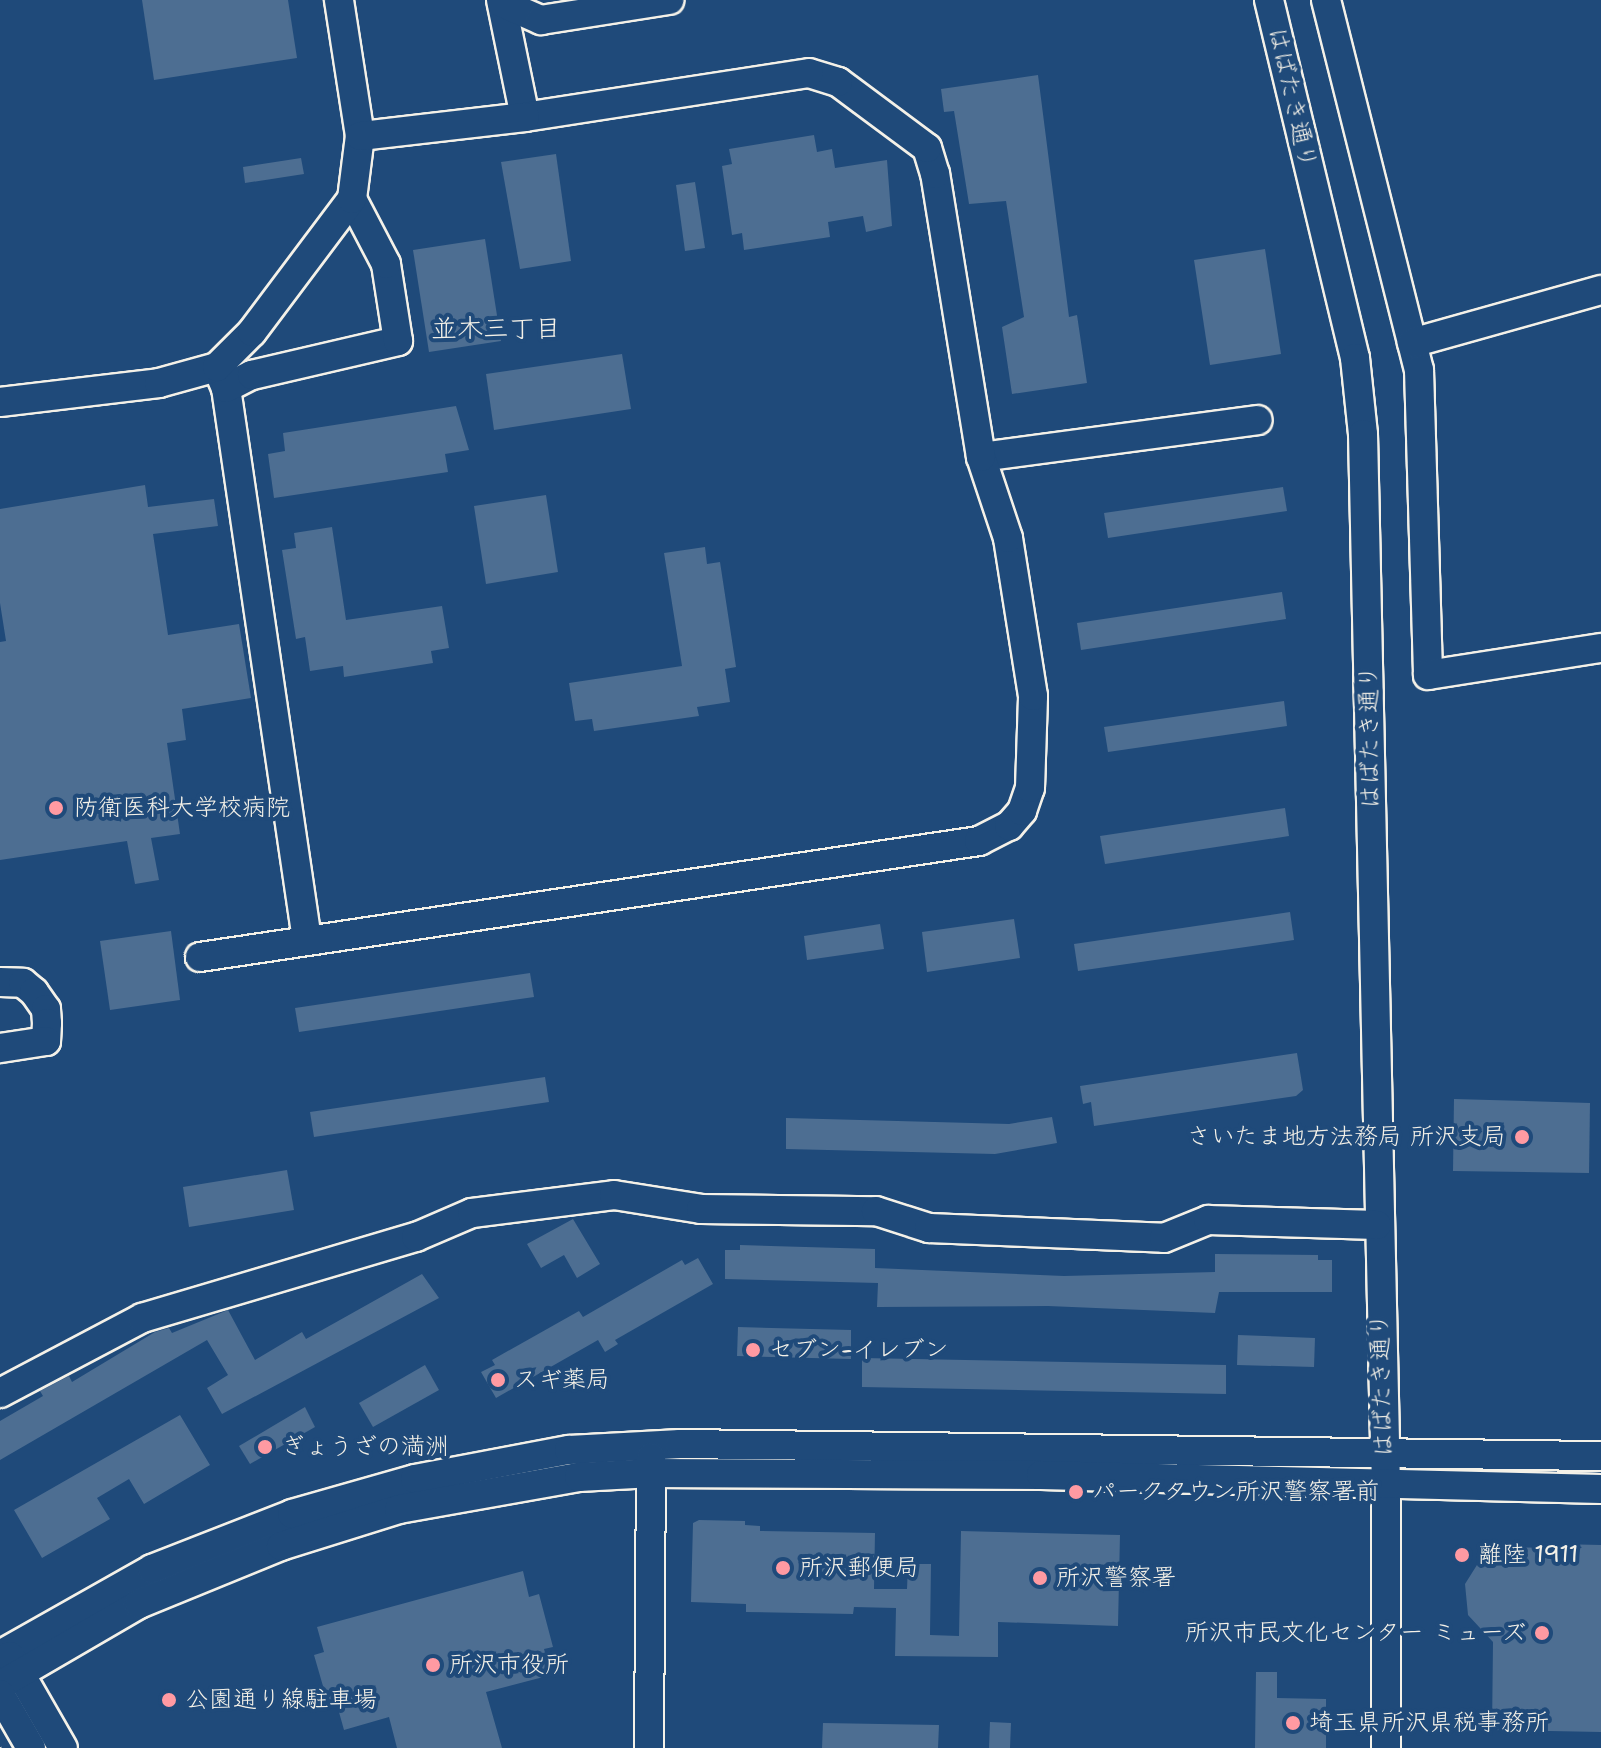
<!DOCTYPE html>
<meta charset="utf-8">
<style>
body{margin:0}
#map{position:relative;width:1601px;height:1748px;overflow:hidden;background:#1f4a7a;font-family:"Shantell Sans","Klee One",sans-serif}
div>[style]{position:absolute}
.building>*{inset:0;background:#4d6e92}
.path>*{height:3px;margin-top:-1.5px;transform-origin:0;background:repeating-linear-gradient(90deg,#f4f1e8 0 8px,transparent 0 14px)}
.roads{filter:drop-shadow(2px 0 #f4f1e8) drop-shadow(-2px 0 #f4f1e8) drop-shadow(0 2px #f4f1e8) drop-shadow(0 -2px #f4f1e8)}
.minor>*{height:28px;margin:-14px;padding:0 14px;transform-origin:14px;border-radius:14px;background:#1f4a7a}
.dots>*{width:22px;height:22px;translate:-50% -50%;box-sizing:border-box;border:4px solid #1f4a7a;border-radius:50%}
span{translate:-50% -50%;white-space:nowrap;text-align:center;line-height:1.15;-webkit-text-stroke:8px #1f4a7a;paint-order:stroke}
.street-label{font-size:24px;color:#f4f1e8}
.poi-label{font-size:24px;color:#f4f1e8}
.left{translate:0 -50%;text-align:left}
.right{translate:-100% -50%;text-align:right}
.neighbourhood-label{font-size:26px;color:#f4f1e8}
</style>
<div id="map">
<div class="building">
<i style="clip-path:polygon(142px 0,288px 0,297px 58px,154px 80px)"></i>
<i style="clip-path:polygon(1038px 75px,1069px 317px,1077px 315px,1087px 383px,1012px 394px,1002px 327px,1024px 317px,1006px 201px,969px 204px,954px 111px,944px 112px,941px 89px)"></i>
<i style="clip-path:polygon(814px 135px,817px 152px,832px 149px,835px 168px,887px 160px,892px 226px,866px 232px,863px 216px,828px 222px,830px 237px,744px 250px,742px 233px,732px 235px,722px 166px,732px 164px,729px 149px)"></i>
<i style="clip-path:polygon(556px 154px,571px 261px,520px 269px,501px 162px)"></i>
<i style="clip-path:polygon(301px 158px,304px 174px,245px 183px,243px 167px)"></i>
<i style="clip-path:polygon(695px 182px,705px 248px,685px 251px,676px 185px)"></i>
<i style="clip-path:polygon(485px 239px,501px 341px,429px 352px,413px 250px)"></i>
<i style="clip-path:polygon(1265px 249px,1281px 354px,1210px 365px,1194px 260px)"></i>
<i style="clip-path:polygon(622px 354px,631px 409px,494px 430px,486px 374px)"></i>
<i style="clip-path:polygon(456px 406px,469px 450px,445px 454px,448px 472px,274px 498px,268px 454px,285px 451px,283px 433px)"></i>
<i style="clip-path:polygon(145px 485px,148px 507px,214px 499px,218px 526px,153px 534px,168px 635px,239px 624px,251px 698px,182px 709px,186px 740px,167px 743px,180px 834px,151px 838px,159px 880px,135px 884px,127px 841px,0 860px,0 642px,6px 641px,0 603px,0 509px)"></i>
<i style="clip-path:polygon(1283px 487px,1287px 511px,1108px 538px,1104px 513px)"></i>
<i style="clip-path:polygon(546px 495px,558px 572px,486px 584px,474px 506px)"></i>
<i style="clip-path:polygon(332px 527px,346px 620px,442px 606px,449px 648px,431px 651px,433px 663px,344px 677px,343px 666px,310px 671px,305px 637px,296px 639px,282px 550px,296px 548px,294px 533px)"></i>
<i style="clip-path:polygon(705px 547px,707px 564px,720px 562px,736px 667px,725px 669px,730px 702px,697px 707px,699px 716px,594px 731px,592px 719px,575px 721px,569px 683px,682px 666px,664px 553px)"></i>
<i style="clip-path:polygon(1282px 592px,1286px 619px,1081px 650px,1077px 623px)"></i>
<i style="clip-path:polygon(1284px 701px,1287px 726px,1108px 752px,1104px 727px)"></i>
<i style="clip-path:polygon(1285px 808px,1289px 836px,1105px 864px,1100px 836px)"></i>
<i style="clip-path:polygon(1290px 912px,1294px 940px,1078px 971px,1074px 944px)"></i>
<i style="clip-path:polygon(1014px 919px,1020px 958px,927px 972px,922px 932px)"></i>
<i style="clip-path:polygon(880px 924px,884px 949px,807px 960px,804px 936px)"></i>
<i style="clip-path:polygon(171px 931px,180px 1000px,110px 1010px,100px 941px)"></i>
<i style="clip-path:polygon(530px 973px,534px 997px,299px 1032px,295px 1008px)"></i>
<i style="clip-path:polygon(1297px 1053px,1303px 1090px,1296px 1096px,1094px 1126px,1091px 1102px,1083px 1104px,1080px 1086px)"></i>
<i style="clip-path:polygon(545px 1077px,549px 1102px,314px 1137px,310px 1112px)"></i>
<i style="clip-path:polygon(1454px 1099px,1590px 1103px,1589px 1173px,1453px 1171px)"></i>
<i style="clip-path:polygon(1052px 1117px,1057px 1143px,995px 1154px,786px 1149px,786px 1118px,1009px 1124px)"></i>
<i style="clip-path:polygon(287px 1170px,294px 1210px,189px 1227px,183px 1187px)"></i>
<i style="clip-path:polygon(573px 1219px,600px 1264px,577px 1278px,564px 1255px,541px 1268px,527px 1244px)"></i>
<i style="clip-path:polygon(740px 1245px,875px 1249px,875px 1268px,1064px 1276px,1215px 1272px,1215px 1254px,1318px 1255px,1318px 1260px,1332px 1260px,1332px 1292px,1219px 1292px,1215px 1313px,1048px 1306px,877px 1307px,878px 1283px,725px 1279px,725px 1250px,740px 1250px)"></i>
<i style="clip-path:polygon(698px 1258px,713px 1284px,615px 1340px,618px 1344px,605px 1352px,598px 1340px,496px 1398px,481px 1372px,495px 1365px,492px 1360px,579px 1311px,583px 1317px,682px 1260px,685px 1265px)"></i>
<i style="clip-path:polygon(422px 1274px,439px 1298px,222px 1414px,207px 1388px,228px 1375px,207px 1340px,0 1460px,0 1421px,43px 1396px,40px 1391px,69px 1376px,72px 1382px,155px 1332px,169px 1328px,172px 1333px,228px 1310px,255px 1360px,302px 1332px,306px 1339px)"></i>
<i style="clip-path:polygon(738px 1327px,851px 1330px,851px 1359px,737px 1356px)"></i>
<i style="clip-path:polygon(1238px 1335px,1315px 1338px,1314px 1367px,1237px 1365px)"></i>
<i style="clip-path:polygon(862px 1358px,1226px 1365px,1226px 1394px,862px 1387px)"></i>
<i style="clip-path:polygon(425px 1365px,439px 1390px,373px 1427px,359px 1403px)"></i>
<i style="clip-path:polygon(305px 1407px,315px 1427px,250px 1464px,239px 1446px)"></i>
<i style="clip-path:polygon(180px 1415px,210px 1465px,144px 1504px,129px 1479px,97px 1498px,110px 1519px,42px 1558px,14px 1510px)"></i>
<i style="clip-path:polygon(699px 1520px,745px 1521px,745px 1525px,760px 1526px,760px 1531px,875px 1533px,874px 1589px,907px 1589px,908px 1564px,931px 1564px,930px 1635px,959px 1636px,961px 1531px,1120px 1535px,1118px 1626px,998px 1622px,998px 1657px,895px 1656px,896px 1608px,854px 1607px,853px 1614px,746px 1612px,746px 1604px,691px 1602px,693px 1523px)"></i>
<i style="clip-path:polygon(1557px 1544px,1601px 1545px,1601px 1732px,1492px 1730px,1493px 1642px,1468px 1615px,1465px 1584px,1482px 1557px,1498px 1547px,1557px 1548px)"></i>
<i style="clip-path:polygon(523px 1571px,529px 1597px,539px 1594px,553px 1647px,544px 1649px,551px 1675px,486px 1692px,502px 1748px,397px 1748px,389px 1717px,344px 1730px,337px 1705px,329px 1707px,314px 1655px,324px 1652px,317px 1627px)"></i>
<i style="clip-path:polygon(1256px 1672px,1277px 1672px,1277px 1698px,1326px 1699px,1326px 1748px,1255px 1748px)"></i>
<i style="clip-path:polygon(990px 1722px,1011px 1723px,1010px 1748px,989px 1748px)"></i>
<i style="clip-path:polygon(823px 1723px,939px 1725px,938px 1748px,822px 1748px)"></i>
</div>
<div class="path">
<i style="left:0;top:1747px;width:1px;rotate:45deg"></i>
</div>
<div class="roads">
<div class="minor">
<i style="left:501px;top:0;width:119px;rotate:78.4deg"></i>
<i style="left:1269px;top:0;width:368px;rotate:76.5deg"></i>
<i style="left:1355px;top:358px;width:76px;rotate:84deg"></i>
<i style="left:1363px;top:434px;width:1052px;rotate:88.75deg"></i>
<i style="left:1386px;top:1486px;width:262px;rotate:90deg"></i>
<i style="left:1326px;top:0;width:382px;rotate:75.9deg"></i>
<i style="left:1419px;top:370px;width:305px;rotate:88.3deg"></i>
<i style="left:1428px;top:675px;width:175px;rotate:-8.9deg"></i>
<i style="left:502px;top:3px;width:43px;rotate:23.6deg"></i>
<i style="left:541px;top:20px;width:130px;rotate:-8.9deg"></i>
<i style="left:1412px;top:343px;width:196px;rotate:-15.7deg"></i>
<i style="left:217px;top:367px;width:23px;rotate:67deg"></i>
<i style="left:226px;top:388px;width:558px;rotate:81.65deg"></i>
<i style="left:226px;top:388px;width:29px;rotate:-27deg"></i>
<i style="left:252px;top:375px;width:150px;rotate:-13.1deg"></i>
<i style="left:398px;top:341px;width:78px;rotate:-98.9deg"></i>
<i style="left:386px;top:264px;width:73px;rotate:-117.6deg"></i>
<i style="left:0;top:402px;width:160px;rotate:-6.8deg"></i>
<i style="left:159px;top:383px;width:60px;rotate:-15.4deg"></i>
<i style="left:217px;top:367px;width:49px;rotate:-45deg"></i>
<i style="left:252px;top:332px;width:166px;rotate:-53.1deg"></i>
<i style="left:352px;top:199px;width:64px;rotate:-82.8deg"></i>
<i style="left:360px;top:136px;width:138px;rotate:-98.8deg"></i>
<i style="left:981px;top:457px;width:279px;rotate:-7.6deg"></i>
<i style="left:200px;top:957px;width:788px;rotate:-8.47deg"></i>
<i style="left:979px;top:841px;width:34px;rotate:-27deg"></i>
<i style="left:1009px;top:826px;width:20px;rotate:-49deg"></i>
<i style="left:1022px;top:811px;width:24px;rotate:-71deg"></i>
<i style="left:1030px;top:788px;width:92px;rotate:-88.1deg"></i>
<i style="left:1033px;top:696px;width:160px;rotate:-99deg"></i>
<i style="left:1008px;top:538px;width:85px;rotate:-108.4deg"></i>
<i style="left:981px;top:457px;width:287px;rotate:-99.2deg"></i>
<i style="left:935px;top:174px;width:27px;rotate:-107deg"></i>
<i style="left:927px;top:148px;width:111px;rotate:-143.4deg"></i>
<i style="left:838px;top:82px;width:30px;rotate:-163deg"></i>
<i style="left:809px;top:73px;width:287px;rotate:171.2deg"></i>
<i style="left:525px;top:117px;width:166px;rotate:173.4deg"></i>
<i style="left:0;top:982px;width:23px;rotate:2deg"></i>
<i style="left:23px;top:983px;width:14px;rotate:39deg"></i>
<i style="left:34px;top:992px;width:21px;rotate:55deg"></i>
<i style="left:46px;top:1009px;width:14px;rotate:86deg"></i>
<i style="left:47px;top:1023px;width:18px;rotate:93deg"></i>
<i style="left:46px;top:1041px;width:47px;rotate:171.3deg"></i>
<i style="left:0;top:1393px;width:161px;rotate:-27.8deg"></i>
<i style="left:142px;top:1318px;width:286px;rotate:-16.5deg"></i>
<i style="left:416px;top:1237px;width:61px;rotate:-23.2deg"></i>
<i style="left:472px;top:1213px;width:143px;rotate:-7.2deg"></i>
<i style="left:614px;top:1195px;width:88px;rotate:9.1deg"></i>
<i style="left:701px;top:1209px;width:175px;rotate:0.7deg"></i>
<i style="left:876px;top:1211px;width:56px;rotate:17.8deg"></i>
<i style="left:929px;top:1228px;width:235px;rotate:2.4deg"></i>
<i style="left:1164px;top:1238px;width:48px;rotate:-22.2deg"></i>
<i style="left:1208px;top:1220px;width:169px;rotate:1.7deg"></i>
<i style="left:0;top:1655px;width:175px;rotate:-29.5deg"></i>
<i style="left:152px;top:1569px;width:150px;rotate:-21.4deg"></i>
<i style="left:292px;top:1514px;width:128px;rotate:-15.9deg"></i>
<i style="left:415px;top:1479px;width:157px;rotate:-10.7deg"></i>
<i style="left:569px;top:1450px;width:111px;rotate:-3.1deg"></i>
<i style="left:680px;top:1444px;width:921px;rotate:0.75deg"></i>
<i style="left:10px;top:1656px;width:106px;rotate:60.1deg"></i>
<i style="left:0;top:1685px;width:161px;rotate:-30.2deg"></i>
<i style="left:139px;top:1604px;width:153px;rotate:-22.2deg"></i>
<i style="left:281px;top:1546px;width:124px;rotate:-17.4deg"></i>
<i style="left:399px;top:1509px;width:183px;rotate:-10.1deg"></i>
<i style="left:579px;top:1477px;width:74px;rotate:-3.1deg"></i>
<i style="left:653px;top:1473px;width:388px;rotate:0.3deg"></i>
<i style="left:1041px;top:1475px;width:560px;rotate:1.43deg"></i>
<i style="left:0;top:1694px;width:62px;rotate:60.1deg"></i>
<i style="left:649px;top:1748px;width:291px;rotate:-89.6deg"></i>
</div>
</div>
<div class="dots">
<i style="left:56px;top:808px;background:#ff9aa2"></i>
<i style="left:1522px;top:1137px;background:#ff9aa2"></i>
<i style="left:753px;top:1350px;background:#ff9aa2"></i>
<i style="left:498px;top:1380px;background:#ff9aa2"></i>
<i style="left:265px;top:1447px;background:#ff9aa2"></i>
<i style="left:1076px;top:1492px;background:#ff9aa2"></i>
<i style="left:1462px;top:1555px;background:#ff9aa2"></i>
<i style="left:783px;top:1568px;background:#ff9aa2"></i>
<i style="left:1040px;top:1578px;background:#ff9aa2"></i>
<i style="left:1542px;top:1633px;background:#ff9aa2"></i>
<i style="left:433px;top:1665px;background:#ff9aa2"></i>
<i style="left:169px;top:1700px;background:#ff9aa2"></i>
<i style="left:1293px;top:1723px;background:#ff9aa2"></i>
</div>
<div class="street-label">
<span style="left:1292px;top:98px;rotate:77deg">はばたき通り</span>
<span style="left:1370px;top:737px;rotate:-91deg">はばたき通り</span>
<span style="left:1382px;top:1385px;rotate:-92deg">はばたき通り</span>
</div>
<div class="poi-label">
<span class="left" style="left:74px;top:808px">防衛医科大学校病院</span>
<span class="right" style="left:1506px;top:1137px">さいたま地方法務局 所沢支局</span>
<span class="left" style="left:769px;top:1350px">セブン-イレブン</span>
<span class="left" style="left:514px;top:1380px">スギ薬局</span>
<span class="left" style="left:281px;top:1447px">ぎょうざの満洲</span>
<span class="left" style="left:1092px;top:1492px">パークタウン所沢警察署前</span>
<span class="left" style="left:1478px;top:1555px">離陸 1911</span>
<span class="left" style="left:799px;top:1568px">所沢郵便局</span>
<span class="left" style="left:1056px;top:1578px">所沢警察署</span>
<span class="right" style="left:1526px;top:1633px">所沢市民文化センター ミューズ</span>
<span class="left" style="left:449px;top:1665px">所沢市役所</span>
<span class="left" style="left:185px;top:1700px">公園通り線駐車場</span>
<span class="left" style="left:1309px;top:1723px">埼玉県所沢県税事務所</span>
</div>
<div class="neighbourhood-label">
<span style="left:496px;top:328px">並木三丁目</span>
</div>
</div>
